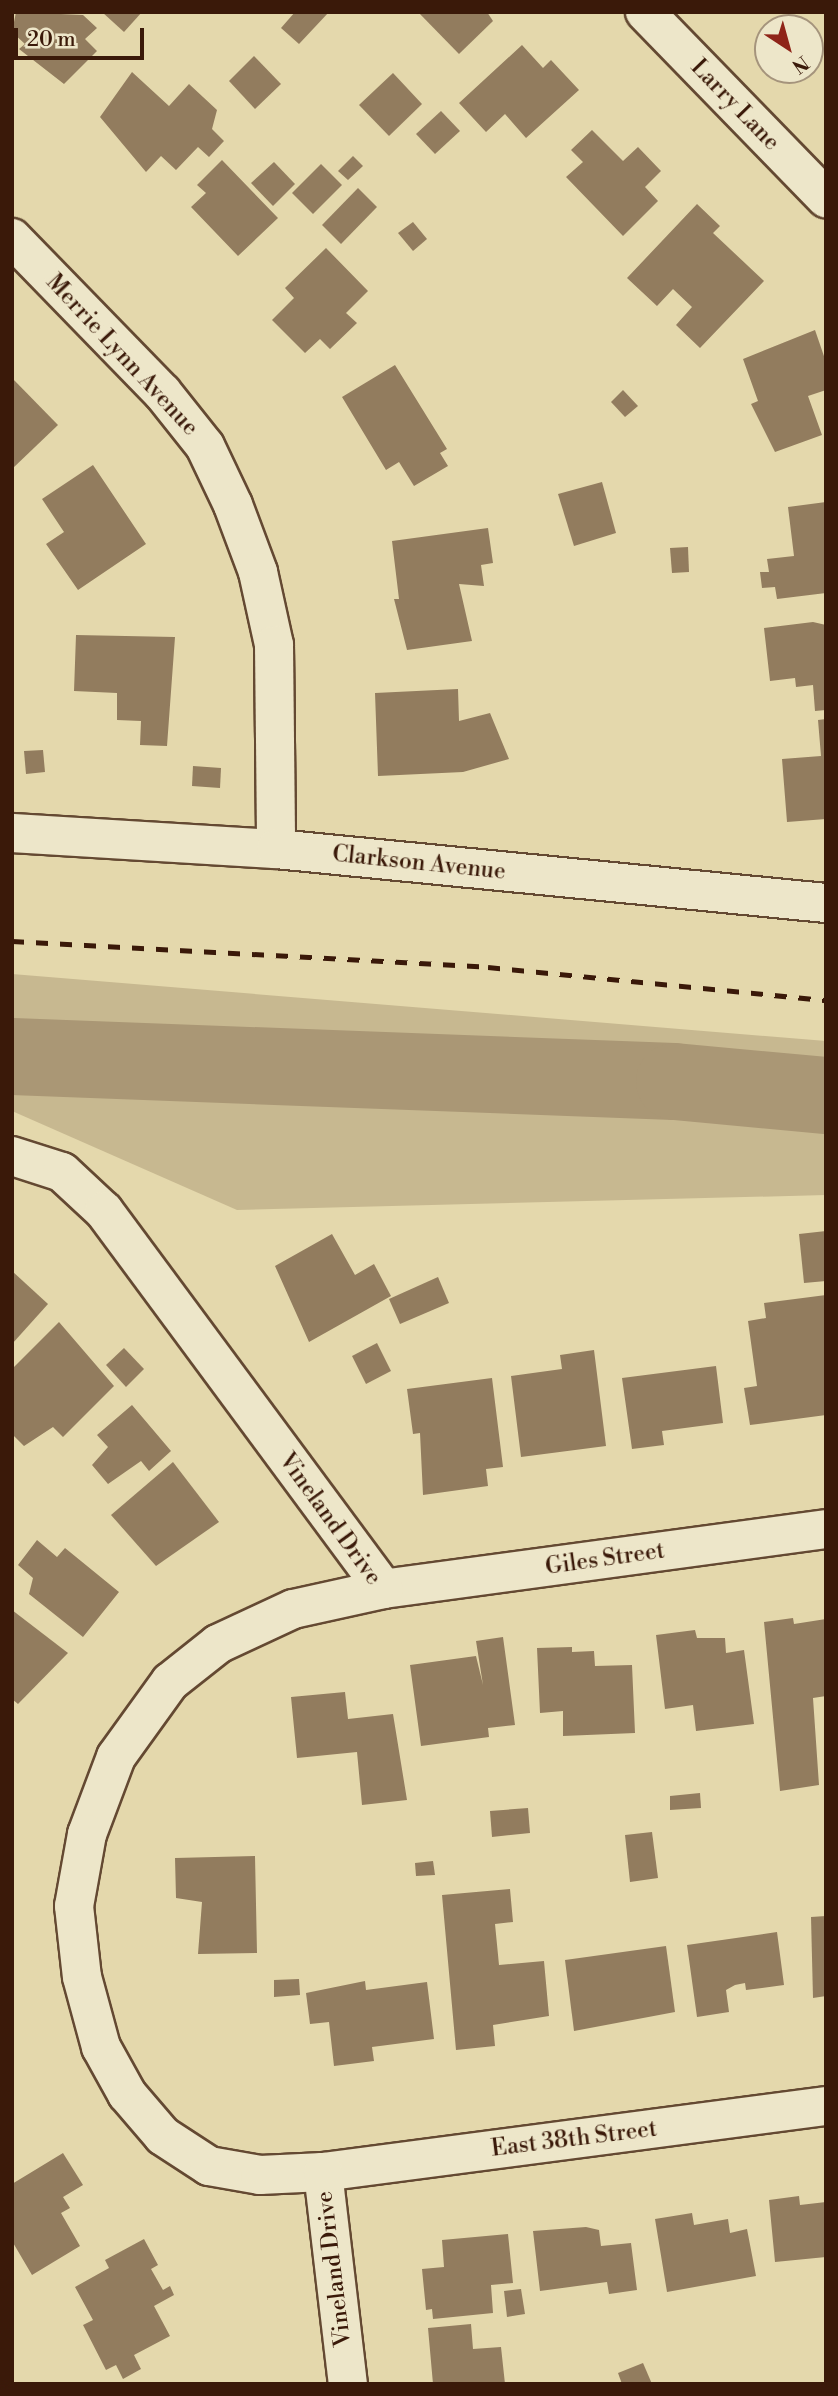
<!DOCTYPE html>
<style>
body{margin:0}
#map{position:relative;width:838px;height:2396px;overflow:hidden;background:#e4d8ac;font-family:"Libre Bodoni",serif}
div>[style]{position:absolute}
.green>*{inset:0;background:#c7b890}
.river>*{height:77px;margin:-38.5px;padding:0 38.5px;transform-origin:38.5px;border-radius:38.5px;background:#aa9775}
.building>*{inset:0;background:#927c5e}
.roads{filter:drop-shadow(2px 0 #644932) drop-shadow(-2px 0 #644932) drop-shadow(0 2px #644932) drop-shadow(0 -2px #644932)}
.street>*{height:38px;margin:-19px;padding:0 19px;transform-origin:19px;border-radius:19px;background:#ede6c9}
.rail>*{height:5px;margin-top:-2.5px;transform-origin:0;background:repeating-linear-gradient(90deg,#3a1909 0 12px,transparent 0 24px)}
span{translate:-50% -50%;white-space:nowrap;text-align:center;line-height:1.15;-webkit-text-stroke:5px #ede6c9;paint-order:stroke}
.street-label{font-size:23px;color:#3a1909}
.frame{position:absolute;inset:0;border:14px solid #3a1909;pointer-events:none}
.north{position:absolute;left:754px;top:14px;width:70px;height:70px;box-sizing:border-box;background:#ede6c9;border:2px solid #a5947c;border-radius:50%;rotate:144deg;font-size:19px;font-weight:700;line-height:28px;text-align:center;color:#3a1909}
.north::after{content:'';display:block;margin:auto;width:24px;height:32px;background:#8f2418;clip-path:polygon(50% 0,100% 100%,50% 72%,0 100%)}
.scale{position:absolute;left:14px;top:28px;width:130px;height:32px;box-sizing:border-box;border:4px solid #3a1909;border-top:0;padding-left:9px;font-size:21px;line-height:24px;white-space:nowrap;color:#3a1909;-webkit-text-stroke:5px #ede6c9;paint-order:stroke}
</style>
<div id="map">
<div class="green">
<i style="clip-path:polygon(12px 974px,826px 1041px,826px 1195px,237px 1210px,12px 1111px)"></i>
</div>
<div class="river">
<i style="left:12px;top:1056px;width:662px;rotate:2.16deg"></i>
<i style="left:674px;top:1081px;width:153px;rotate:5.3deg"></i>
</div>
<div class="building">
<i style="clip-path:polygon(16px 12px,83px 15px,97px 28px,85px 39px,97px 51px,64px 84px,19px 49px,25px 44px,12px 32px)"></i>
<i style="clip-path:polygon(102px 12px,142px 12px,124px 32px)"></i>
<i style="clip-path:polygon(295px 12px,329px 12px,299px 44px,281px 28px)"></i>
<i style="clip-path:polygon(418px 12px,487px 12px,493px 21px,459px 54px)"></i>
<i style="clip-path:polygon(522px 45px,543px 68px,551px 60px,579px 90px,526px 138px,505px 114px,486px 132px,459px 103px)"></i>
<i style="clip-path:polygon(254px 56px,281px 84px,255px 109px,229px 81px)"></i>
<i style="clip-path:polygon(132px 72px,169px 106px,189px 84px,217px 110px,212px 129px,224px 141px,209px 157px,198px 147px,176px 170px,161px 156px,146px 172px,100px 117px)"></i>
<i style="clip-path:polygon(393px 73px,422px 104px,389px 136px,359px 105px)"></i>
<i style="clip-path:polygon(441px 111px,460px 131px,435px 154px,416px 134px)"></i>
<i style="clip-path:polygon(592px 130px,623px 161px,638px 147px,661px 171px,645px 187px,658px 201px,623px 236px,566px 177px,583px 162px,571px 150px)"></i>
<i style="clip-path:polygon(353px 156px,363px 166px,348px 180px,338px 171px)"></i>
<i style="clip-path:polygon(222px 160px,278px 218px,238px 256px,191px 207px,206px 193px,197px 185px)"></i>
<i style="clip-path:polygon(274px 162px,295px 184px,273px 206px,251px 183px)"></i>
<i style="clip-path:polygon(321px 164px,342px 185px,313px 214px,292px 193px)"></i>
<i style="clip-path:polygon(358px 188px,377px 207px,341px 244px,322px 225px)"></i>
<i style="clip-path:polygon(697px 204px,720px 226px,713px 233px,764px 281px,700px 348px,676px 325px,692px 307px,673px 289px,657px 306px,627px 278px)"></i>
<i style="clip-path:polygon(413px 222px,427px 239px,413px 251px,398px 233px)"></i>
<i style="clip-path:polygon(326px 248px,368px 291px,346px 313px,357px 323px,330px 349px,320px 339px,305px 353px,272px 320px,294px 298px,285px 288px)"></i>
<i style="clip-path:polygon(815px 330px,826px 362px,826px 390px,808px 396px,822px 435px,775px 452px,751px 404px,758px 401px,743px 359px)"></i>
<i style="clip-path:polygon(395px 365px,447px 449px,440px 453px,448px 466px,414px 486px,399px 462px,386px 470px,342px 397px)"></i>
<i style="clip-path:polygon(12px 378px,58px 425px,12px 469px)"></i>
<i style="clip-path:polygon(623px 390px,638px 406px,625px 417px,611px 402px)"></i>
<i style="clip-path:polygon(93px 465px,146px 544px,78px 590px,46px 544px,64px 532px,42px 499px)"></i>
<i style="clip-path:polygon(602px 482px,616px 533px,574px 546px,558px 494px)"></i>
<i style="clip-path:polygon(826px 502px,826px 593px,777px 599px,775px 587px,762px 588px,760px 572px,769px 572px,767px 559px,794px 556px,788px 507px)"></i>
<i style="clip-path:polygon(488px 528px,493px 563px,481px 565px,484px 586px,459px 584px,472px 641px,407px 650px,394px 599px,399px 599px,392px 541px)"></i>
<i style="clip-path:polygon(688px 547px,689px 572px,672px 573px,670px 548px)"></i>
<i style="clip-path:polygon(813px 622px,826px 625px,826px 710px,815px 711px,813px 685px,796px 687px,795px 678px,770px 681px,764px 628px)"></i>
<i style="clip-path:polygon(76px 635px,175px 637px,167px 746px,140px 745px,141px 721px,117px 720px,117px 693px,74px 691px)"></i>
<i style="clip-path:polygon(458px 689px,459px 721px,490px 713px,509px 759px,463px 772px,378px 776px,375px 693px)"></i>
<i style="clip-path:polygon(826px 719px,826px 819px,787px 822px,782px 759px,821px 756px,818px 720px)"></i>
<i style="clip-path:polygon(43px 750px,45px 772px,26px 774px,24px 751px)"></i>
<i style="clip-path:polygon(193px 766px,221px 768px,220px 788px,192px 786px)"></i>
<i style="clip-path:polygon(826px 1231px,826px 1281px,804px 1283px,799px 1234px)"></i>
<i style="clip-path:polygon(332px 1234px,355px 1275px,374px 1264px,391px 1296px,309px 1342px,275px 1266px)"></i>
<i style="clip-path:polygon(12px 1271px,48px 1304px,12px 1344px)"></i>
<i style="clip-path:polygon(438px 1277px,449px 1303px,400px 1324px,389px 1299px)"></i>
<i style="clip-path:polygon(826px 1295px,826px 1415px,750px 1425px,744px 1388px,757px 1386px,748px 1321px,766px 1318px,764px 1303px)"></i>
<i style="clip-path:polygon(59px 1322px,114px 1386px,63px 1437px,53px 1427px,24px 1446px,12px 1434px,12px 1369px)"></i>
<i style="clip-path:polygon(377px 1343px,391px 1371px,366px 1384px,352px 1356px)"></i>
<i style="clip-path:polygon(124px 1348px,144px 1369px,126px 1387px,106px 1365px)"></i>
<i style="clip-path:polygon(594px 1350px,606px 1446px,521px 1457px,511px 1376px,562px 1369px,560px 1355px)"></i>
<i style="clip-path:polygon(716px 1366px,723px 1423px,662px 1431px,664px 1445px,632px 1449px,622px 1378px)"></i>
<i style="clip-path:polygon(492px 1378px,503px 1467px,486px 1469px,488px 1486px,423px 1495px,420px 1433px,413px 1434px,407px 1389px)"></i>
<i style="clip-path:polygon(132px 1405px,171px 1451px,149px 1471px,141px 1461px,108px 1484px,92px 1465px,108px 1447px,97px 1435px)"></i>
<i style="clip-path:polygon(173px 1462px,219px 1522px,156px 1566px,111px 1515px)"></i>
<i style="clip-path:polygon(37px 1540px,57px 1557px,65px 1548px,119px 1592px,83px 1637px,29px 1594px,33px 1578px,18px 1565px)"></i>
<i style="clip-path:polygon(12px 1610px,68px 1653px,18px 1704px,12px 1699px)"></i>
<i style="clip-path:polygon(793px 1618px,794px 1624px,826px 1619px,826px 1696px,813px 1698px,819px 1785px,780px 1791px,764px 1622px)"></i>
<i style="clip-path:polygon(695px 1630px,697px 1638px,725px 1638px,726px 1653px,744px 1650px,754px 1724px,696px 1731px,693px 1705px,665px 1709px,656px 1635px)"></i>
<i style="clip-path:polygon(503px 1637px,515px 1725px,488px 1728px,489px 1737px,421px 1746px,410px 1665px,476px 1656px,483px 1685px,476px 1641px)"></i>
<i style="clip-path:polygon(572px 1647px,572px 1652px,594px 1651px,595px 1666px,632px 1665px,635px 1733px,563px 1736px,563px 1711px,540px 1713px,537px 1648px)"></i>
<i style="clip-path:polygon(345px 1692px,348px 1719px,393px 1714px,407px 1800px,362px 1805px,357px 1752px,297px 1758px,291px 1697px)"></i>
<i style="clip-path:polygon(700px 1793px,701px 1808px,670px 1810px,670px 1796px)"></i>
<i style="clip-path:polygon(528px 1808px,530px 1833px,492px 1837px,490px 1811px)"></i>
<i style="clip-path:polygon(652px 1832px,658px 1878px,630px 1882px,625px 1835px)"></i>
<i style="clip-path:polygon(255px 1856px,257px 1953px,198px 1954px,202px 1902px,176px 1898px,175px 1858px)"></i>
<i style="clip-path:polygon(433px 1861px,435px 1875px,416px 1876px,415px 1863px)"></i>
<i style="clip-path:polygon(510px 1889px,513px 1922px,495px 1924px,499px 1965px,544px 1961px,549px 2016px,493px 2025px,495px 2046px,456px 2050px,442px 1895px)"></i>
<i style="clip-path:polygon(826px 1916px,826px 1996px,813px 1998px,811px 1917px)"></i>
<i style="clip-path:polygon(777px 1932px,784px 1985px,746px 1990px,745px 1983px,735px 1985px,726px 1990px,729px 2012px,697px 2017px,687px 1945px)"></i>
<i style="clip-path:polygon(666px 1946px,675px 2012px,574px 2031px,565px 1960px)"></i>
<i style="clip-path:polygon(299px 1979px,300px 1995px,274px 1997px,274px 1980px)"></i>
<i style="clip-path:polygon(365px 1981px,366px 1990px,427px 1982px,434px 2039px,372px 2047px,374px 2061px,334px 2066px,329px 2022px,310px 2024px,306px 1993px)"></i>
<i style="clip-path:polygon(63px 2153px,83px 2185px,63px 2197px,70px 2208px,61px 2213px,80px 2246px,32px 2275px,12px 2241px,12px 2184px)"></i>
<i style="clip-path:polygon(799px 2196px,800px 2205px,826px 2202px,826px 2257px,775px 2262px,769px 2200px)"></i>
<i style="clip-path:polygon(692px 2213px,694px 2225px,728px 2219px,730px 2233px,747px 2229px,756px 2276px,667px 2292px,655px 2219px)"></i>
<i style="clip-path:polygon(586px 2227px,599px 2230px,601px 2246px,631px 2243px,637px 2290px,609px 2294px,607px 2282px,540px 2291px,533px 2231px)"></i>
<i style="clip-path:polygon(508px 2234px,513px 2283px,491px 2285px,493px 2313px,433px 2319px,432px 2309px,426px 2310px,422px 2269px,444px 2267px,442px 2240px)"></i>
<i style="clip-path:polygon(144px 2239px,158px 2265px,151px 2269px,163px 2290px,170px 2286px,174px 2295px,154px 2306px,170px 2336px,134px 2355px,141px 2369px,123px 2379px,116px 2365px,106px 2370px,83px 2325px,93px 2320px,75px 2287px,109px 2268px,105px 2260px)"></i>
<i style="clip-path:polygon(521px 2289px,525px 2314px,507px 2317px,504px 2291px)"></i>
<i style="clip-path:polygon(471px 2324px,473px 2349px,501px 2347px,505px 2384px,433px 2384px,428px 2328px)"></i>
<i style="clip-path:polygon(643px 2363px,652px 2384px,622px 2384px,618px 2373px)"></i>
</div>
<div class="roads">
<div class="street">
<i style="left:645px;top:12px;width:260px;rotate:45.8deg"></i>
<i style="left:12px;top:238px;width:215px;rotate:45.8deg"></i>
<i style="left:162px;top:392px;width:69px;rotate:51.5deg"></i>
<i style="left:205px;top:446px;width:65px;rotate:64.6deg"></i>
<i style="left:233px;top:505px;width:72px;rotate:69.5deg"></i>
<i style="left:258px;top:572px;width:75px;rotate:77.6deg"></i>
<i style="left:274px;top:645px;width:204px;rotate:89.4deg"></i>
<i style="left:12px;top:833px;width:264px;rotate:3.5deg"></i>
<i style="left:276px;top:849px;width:553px;rotate:5.61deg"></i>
<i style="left:12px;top:1156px;width:52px;rotate:17.7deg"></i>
<i style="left:62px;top:1172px;width:57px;rotate:42.9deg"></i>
<i style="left:104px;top:1211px;width:470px;rotate:53.5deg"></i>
<i style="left:826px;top:1529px;width:446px;rotate:172.3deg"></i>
<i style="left:384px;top:1589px;width:93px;rotate:167.6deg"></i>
<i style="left:293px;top:1609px;width:83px;rotate:155deg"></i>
<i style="left:218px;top:1644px;width:61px;rotate:141.6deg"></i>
<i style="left:170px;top:1682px;width:92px;rotate:125.8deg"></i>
<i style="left:116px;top:1757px;width:82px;rotate:110.6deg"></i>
<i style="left:87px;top:1834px;width:73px;rotate:100.2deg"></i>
<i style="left:74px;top:1906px;width:71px;rotate:83.6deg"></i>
<i style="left:82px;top:1977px;width:73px;rotate:74.8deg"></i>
<i style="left:101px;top:2047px;width:54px;rotate:61deg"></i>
<i style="left:127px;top:2094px;width:55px;rotate:49.4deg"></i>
<i style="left:163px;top:2136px;width:55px;rotate:33.1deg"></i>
<i style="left:209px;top:2166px;width:52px;rotate:10deg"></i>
<i style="left:260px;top:2175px;width:63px;rotate:-2.7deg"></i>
<i style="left:323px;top:2172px;width:507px;rotate:-7.48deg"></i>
<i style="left:323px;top:2172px;width:213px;rotate:83.3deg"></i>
</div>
</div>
<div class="rail">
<i style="left:12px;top:941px;width:477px;rotate:3.1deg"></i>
<i style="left:488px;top:967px;width:340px;rotate:5.6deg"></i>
</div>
<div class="street-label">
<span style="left:735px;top:105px;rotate:46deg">Larry Lane</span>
<span style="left:122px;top:355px;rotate:47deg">Merrie Lynn Avenue</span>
<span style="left:419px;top:863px;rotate:6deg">Clarkson Avenue</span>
<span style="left:330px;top:1519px;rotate:54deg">Vineland Drive</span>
<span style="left:605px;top:1559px;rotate:-8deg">Giles Street</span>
<span style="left:574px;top:2139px;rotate:-7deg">East 38th Street</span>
<span style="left:334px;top:2269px;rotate:-97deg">Vineland Drive</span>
</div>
<div class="frame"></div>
<div class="north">N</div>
<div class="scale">20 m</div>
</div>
